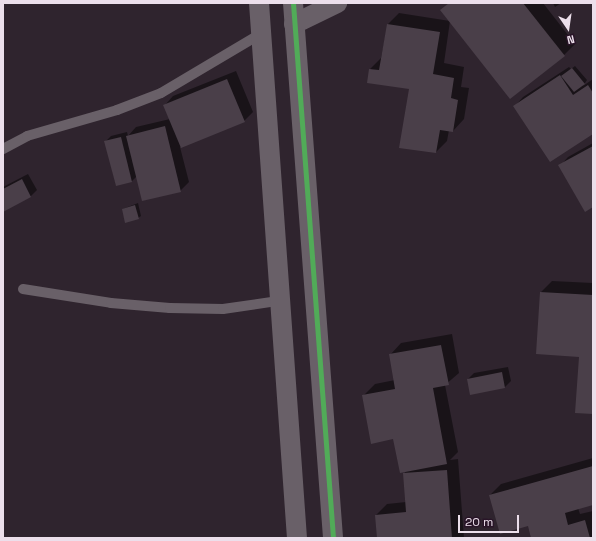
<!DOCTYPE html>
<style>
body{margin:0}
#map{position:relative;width:596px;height:541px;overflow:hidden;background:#2f242e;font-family:"Space Grotesk",sans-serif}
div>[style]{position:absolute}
.shadow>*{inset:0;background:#0007}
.building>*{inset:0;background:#4a3f49}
.service>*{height:10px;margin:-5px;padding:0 5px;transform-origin:5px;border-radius:5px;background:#696068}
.minor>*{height:20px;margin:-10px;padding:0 10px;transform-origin:10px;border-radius:10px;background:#696068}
.cycleway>*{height:5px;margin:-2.5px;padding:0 2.5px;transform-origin:2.5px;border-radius:2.5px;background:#51ab58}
span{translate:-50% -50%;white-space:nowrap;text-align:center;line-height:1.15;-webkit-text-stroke:3.5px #291528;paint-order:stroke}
.frame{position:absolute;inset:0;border:4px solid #ecdfeb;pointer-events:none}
.north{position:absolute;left:548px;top:8px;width:40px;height:40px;-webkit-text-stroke:3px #291528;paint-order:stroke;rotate:167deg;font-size:11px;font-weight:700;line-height:16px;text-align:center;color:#ecdfeb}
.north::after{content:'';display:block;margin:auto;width:14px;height:18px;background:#ecdfeb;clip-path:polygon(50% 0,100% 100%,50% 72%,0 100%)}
.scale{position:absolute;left:458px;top:515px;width:61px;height:18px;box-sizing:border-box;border:2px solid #ecdfeb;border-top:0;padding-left:5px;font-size:12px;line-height:14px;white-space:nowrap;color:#ecdfeb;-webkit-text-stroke:3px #291528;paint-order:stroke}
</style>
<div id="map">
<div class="shadow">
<i style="clip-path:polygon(449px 3px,543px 3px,575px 44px,564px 55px,450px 21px,444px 63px,464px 67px,461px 87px,469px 88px,464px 119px,453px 131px,449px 130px,447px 141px,436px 152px,410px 89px,370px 69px,381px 58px,388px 24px,399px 13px,450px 21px,442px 10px)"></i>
<i style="clip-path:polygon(553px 3px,561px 3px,555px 7px)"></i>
<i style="clip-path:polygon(575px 66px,587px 80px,583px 86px,593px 79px,593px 133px,515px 106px,523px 97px,569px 67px,571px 69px)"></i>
<i style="clip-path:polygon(236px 71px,253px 112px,244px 121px,180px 147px,189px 182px,180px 191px,137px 176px,132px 181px,116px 185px,105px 142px,111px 136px,127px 132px,128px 136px,136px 127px,170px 119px,165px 105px,173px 96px)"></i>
<i style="clip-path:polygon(593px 143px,593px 206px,560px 166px,568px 157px)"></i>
<i style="clip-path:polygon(28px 174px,37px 190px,31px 196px,3px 210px,3px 187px)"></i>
<i style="clip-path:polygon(138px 203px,141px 216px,138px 218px,123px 209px)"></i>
<i style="clip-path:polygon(552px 281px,593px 283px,593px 413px,580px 356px,537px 353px,541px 292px)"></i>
<i style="clip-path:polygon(452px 334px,459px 373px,445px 385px,458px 452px,450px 460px,458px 459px,464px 538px,378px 538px,376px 515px,387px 504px,406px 502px,404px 474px,406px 471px,394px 438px,364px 395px,375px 384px,395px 380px,390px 355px,401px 343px)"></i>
<i style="clip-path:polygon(508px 367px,511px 381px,505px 387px,471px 393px,468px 379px,474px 373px)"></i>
<i style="clip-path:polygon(593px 458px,593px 504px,578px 508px,580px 514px,593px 511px,593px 538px,532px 538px,529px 525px,490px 495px,501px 484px)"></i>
</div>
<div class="building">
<i style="clip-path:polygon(449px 3px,523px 3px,565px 56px,510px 99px,440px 10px)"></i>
<i style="clip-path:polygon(387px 24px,440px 32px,433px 74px,454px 78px,451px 98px,458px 100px,453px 132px,440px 130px,436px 153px,399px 148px,409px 89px,367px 83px,369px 69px,379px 70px)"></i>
<i style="clip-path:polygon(572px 68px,585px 84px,574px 92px,561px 76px)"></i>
<i style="clip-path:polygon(560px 75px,573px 95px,588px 85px,593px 93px,593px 134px,550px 162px,513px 106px)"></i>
<i style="clip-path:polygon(227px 79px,245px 122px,181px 148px,163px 105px)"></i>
<i style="clip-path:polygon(165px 126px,181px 192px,142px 201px,126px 136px)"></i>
<i style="clip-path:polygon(121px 137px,132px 182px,116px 186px,104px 141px)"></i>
<i style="clip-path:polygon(593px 146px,593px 207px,585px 212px,558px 165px)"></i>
<i style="clip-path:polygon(22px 179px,31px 197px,3px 212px,3px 189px)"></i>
<i style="clip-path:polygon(135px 205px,139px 219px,125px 223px,122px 209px)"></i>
<i style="clip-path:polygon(540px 292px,593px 295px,593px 414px,575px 413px,579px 357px,536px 354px)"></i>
<i style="clip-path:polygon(441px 345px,449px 385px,433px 388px,447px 464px,400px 473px,393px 439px,371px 444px,362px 395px,395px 389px,389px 354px)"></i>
<i style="clip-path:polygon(502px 372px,505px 388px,470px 395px,467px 379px)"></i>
<i style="clip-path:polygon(593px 466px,593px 505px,565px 513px,568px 525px,585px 520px,590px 538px,531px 538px,528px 526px,500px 534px,489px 495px)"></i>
<i style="clip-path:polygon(447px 470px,452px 538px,377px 538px,375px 515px,406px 512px,403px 473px)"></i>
</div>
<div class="service">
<i style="left:3px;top:149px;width:27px;rotate:-28deg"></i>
<i style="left:27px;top:136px;width:94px;rotate:-16.1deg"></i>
<i style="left:117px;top:110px;width:47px;rotate:-21.1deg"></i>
<i style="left:161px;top:93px;width:117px;rotate:-30.7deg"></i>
<i style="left:23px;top:289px;width:89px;rotate:9deg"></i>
<i style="left:111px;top:303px;width:59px;rotate:4.8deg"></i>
<i style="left:170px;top:308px;width:53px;rotate:1.1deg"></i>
<i style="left:223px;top:309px;width:56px;rotate:-8.3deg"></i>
</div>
<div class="minor">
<i style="left:259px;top:3px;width:536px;rotate:85.94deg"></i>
<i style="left:293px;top:3px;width:536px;rotate:85.72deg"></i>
<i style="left:294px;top:24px;width:48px;rotate:-26deg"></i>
</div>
<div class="cycleway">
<i style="left:293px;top:3px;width:536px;rotate:85.72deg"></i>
</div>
<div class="frame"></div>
<div class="north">N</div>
<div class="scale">20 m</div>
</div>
